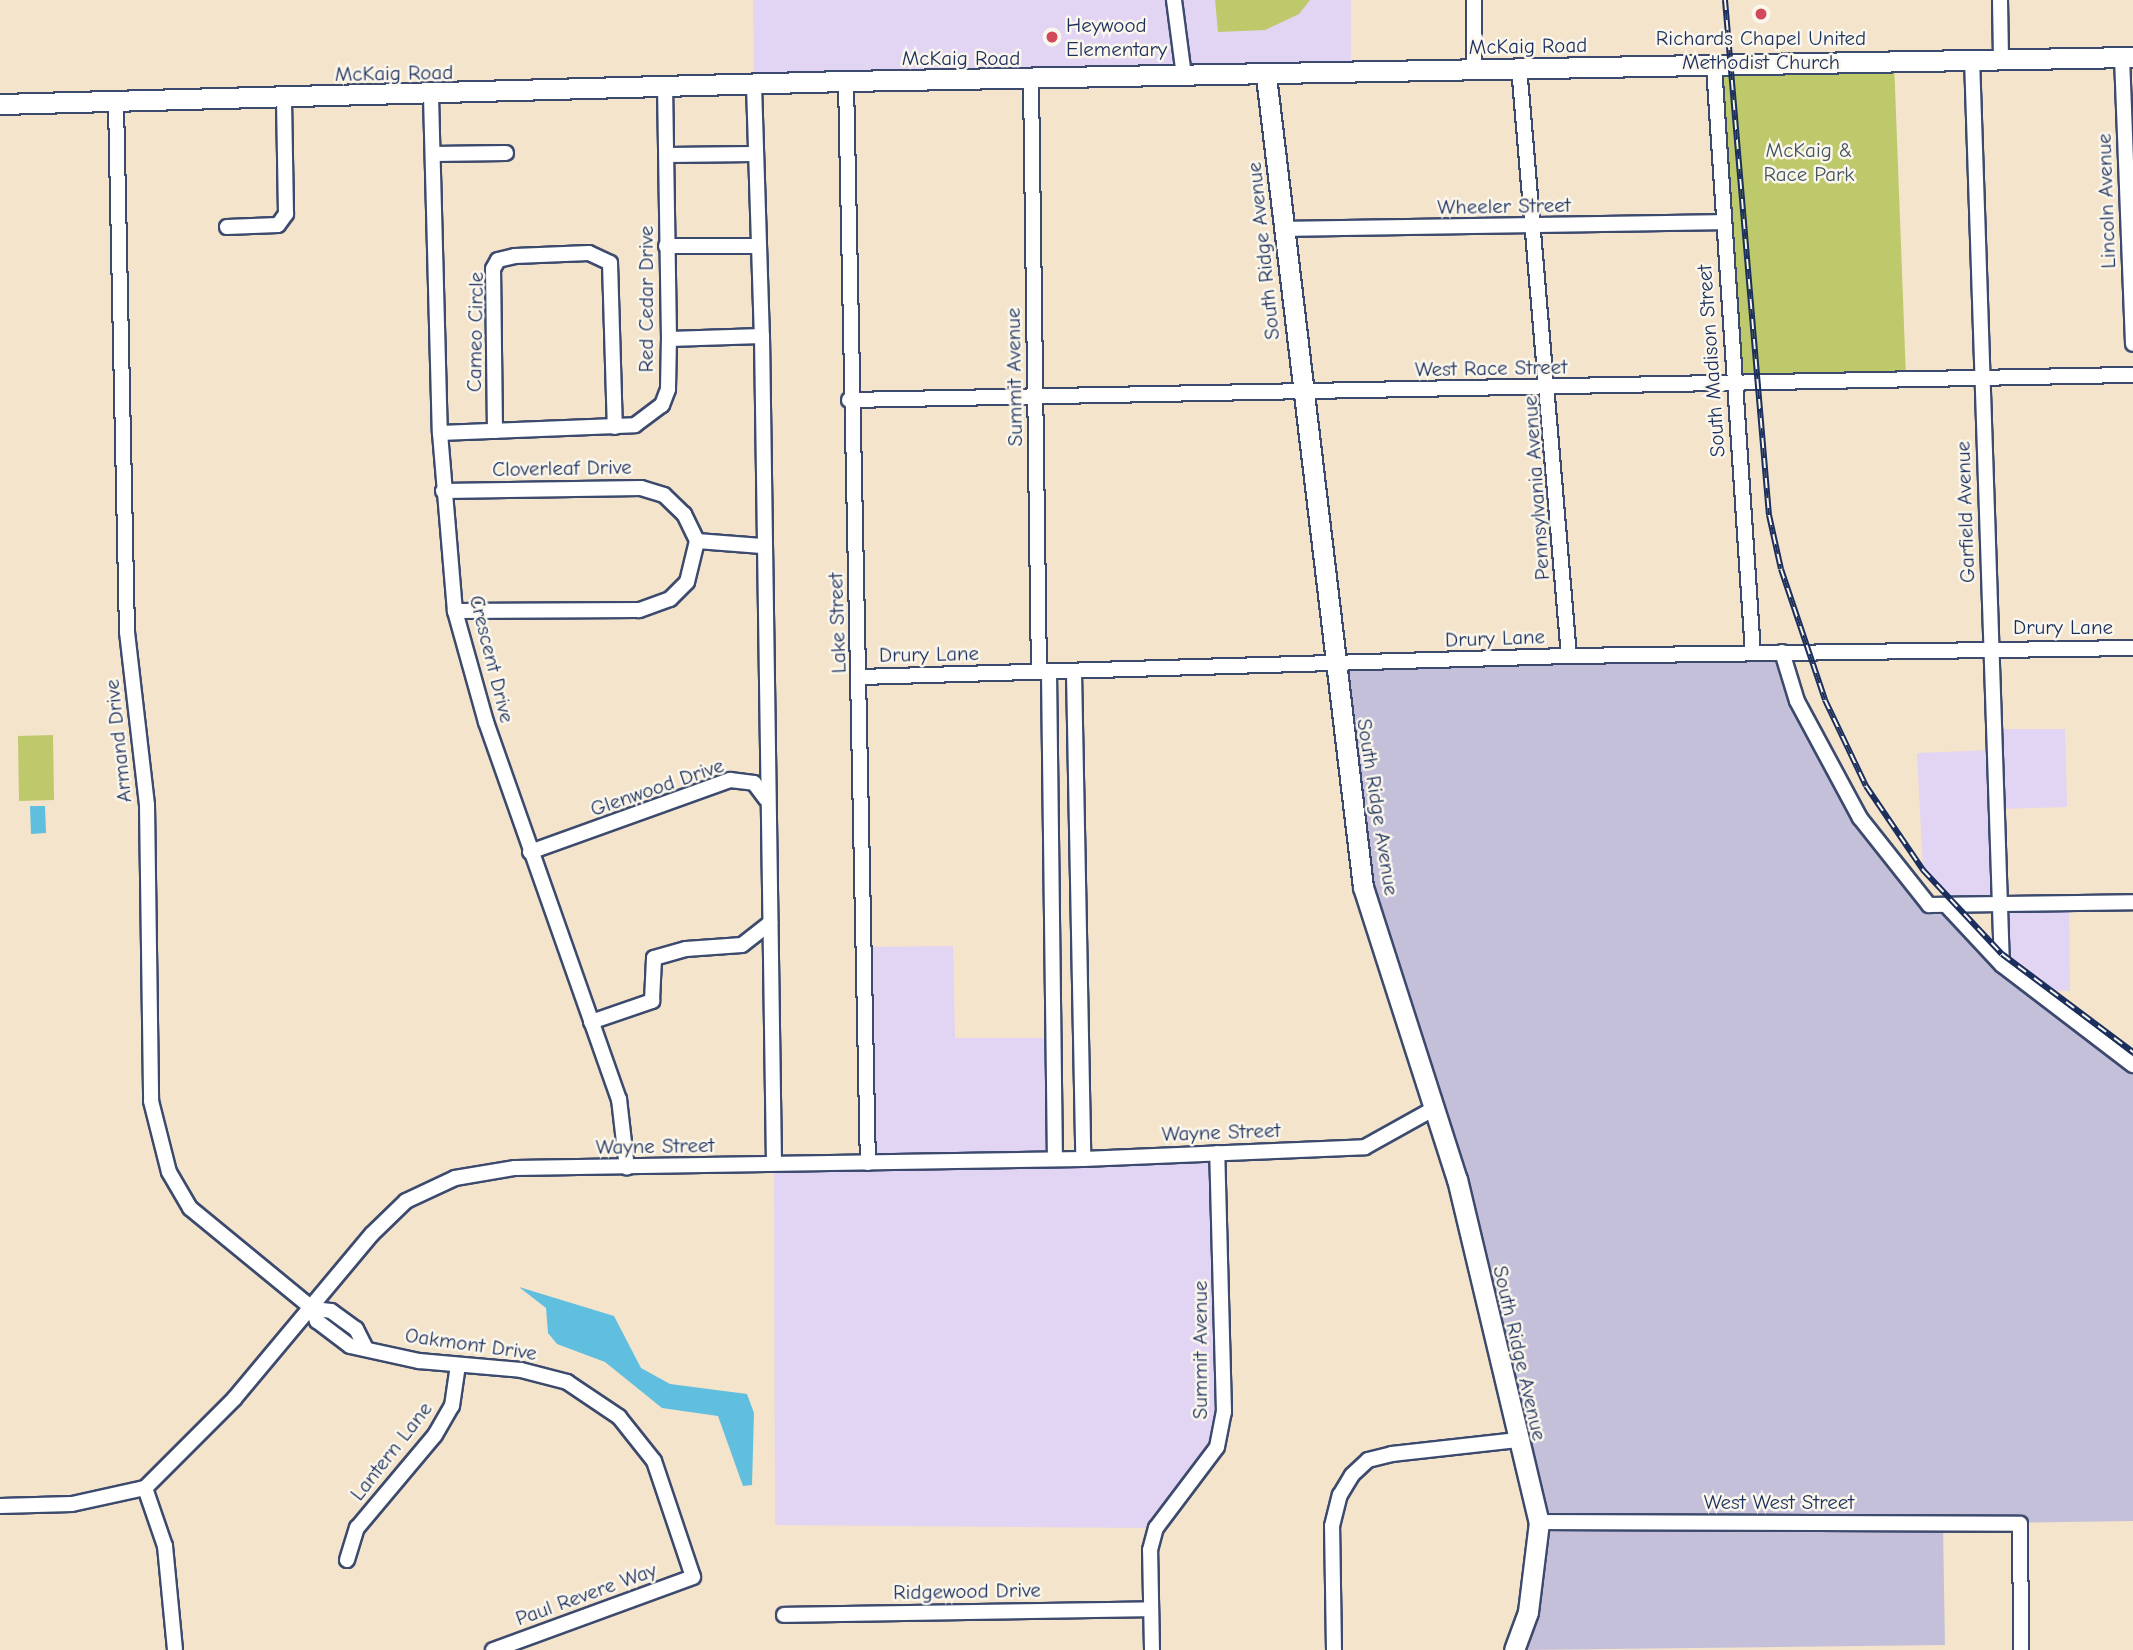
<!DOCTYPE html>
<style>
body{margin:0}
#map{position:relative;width:2133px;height:1650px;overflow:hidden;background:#f4e4cb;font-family:"Comic Neue",sans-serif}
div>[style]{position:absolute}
.built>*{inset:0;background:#e2d4f3}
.industrial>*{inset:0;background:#c5c0da}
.green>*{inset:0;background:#bdc96b}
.water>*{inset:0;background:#60bedf}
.roads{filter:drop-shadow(2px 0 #3c4a6e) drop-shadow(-2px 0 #3c4a6e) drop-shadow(0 2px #3c4a6e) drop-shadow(0 -2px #3c4a6e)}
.street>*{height:14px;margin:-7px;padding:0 7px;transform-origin:7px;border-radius:7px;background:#fff}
.secondary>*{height:19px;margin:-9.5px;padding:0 9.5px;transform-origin:9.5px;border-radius:9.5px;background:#fff}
.rail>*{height:6px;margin-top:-3px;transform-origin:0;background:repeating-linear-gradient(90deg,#fbf7ec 0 10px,#1b2f5e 0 20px);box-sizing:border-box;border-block:2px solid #1b2f5e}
.dots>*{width:19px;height:19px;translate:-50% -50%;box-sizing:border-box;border:4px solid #fbf7ec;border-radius:50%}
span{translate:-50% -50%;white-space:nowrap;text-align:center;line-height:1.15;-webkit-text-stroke:5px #fbf7ec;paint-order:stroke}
.poi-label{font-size:21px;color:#1b2f5e}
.left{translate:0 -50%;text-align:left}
.street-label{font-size:21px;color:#1b2f5e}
.park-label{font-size:21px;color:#445661}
</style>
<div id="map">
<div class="built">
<i style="clip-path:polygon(753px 0,1351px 0,1351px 73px,754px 85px)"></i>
<i style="clip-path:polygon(1994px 729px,2065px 729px,2067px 807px,1998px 809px,2002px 905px,2069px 904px,2070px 991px,2045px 990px,2002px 954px,2001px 905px,1956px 905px,1923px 870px,1917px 753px,1994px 750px)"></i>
<i style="clip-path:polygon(953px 946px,955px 1038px,1054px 1038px,1056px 1159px,1217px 1153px,1217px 1447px,1156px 1528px,775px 1525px,774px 1163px,868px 1162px,864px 947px)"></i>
</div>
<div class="industrial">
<i style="clip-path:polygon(1782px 652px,1821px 750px,1929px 905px,1956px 905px,2002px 954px,2133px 1052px,2133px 1521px,1943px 1524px,1945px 1645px,1514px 1650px,1539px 1522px,1457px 1179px,1363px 887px,1334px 665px)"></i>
</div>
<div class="green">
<i style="clip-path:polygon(1215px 0,1310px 0,1299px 14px,1265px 30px,1218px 32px)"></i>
<i style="clip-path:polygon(1894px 61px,1906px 378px,1732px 381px,1714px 66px)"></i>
<i style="clip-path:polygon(53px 735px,54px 800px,19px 801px,18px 736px)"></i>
</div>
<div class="water">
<i style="clip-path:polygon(30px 806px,45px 806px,46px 833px,31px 834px)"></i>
<i style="clip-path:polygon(519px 1287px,614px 1316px,641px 1368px,670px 1384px,747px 1394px,754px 1413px,752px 1485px,743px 1486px,718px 1416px,662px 1408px,605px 1362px,557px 1344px,548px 1333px,546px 1308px)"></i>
</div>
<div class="roads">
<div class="street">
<i style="left:1174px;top:0;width:77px;rotate:82.5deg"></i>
<i style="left:1474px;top:0;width:70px;rotate:90deg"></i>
<i style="left:2000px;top:0;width:58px;rotate:89deg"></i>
<i style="left:2122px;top:57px;width:287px;rotate:87.8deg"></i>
<i style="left:1972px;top:58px;width:907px;rotate:88.11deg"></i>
<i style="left:1714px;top:66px;width:588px;rotate:86.2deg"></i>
<i style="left:1519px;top:67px;width:591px;rotate:85.15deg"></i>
<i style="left:1031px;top:80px;width:592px;rotate:89.23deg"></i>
<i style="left:846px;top:81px;width:1082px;rotate:88.84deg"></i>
<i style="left:754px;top:85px;width:251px;rotate:88.2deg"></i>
<i style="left:762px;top:336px;width:827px;rotate:89.17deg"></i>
<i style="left:431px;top:96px;width:337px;rotate:88.5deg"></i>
<i style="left:440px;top:433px;width:179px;rotate:85.2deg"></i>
<i style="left:455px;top:611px;width:115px;rotate:74.4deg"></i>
<i style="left:486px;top:722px;width:400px;rotate:70.6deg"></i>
<i style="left:619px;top:1099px;width:69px;rotate:83.4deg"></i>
<i style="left:116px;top:103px;width:529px;rotate:88.81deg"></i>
<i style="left:127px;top:632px;width:174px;rotate:83.4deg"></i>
<i style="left:147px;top:805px;width:296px;rotate:89.2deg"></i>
<i style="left:151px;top:1101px;width:73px;rotate:75.8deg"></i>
<i style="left:169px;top:1172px;width:42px;rotate:59.7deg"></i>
<i style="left:190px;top:1208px;width:159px;rotate:39.4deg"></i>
<i style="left:433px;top:154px;width:73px;rotate:-0.8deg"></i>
<i style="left:668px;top:155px;width:86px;rotate:-0.7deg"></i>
<i style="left:227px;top:227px;width:51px;rotate:-2.2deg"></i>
<i style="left:278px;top:225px;width:14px;rotate:-54deg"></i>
<i style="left:286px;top:214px;width:116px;rotate:-91deg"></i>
<i style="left:1285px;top:229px;width:439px;rotate:-0.9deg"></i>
<i style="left:666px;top:246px;width:93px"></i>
<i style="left:669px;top:339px;width:93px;rotate:-1.8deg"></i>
<i style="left:849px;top:400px;width:1284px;rotate:-1.12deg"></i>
<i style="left:495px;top:431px;width:162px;rotate:-90.7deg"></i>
<i style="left:493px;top:269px;width:10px;rotate:-61deg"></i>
<i style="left:498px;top:260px;width:17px;rotate:-13deg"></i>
<i style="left:515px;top:256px;width:74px;rotate:-2.3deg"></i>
<i style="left:589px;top:253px;width:23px;rotate:25deg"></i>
<i style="left:610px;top:263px;width:164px;rotate:88.3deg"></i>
<i style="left:440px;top:433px;width:195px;rotate:-2.3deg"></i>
<i style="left:635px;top:425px;width:34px;rotate:-37deg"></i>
<i style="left:662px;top:405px;width:17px;rotate:-69deg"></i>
<i style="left:668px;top:389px;width:50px;rotate:-88.9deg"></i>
<i style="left:669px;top:339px;width:251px;rotate:-90.9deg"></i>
<i style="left:443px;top:491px;width:198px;rotate:-0.9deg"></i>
<i style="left:641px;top:488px;width:24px;rotate:17deg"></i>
<i style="left:664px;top:495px;width:28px;rotate:44deg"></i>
<i style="left:684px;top:514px;width:30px;rotate:64deg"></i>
<i style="left:697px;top:541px;width:42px;rotate:103.7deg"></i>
<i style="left:687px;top:582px;width:24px;rotate:135deg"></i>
<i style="left:670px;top:599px;width:33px;rotate:160deg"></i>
<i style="left:639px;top:610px;width:184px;rotate:179.7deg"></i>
<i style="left:697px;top:541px;width:65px;rotate:4.4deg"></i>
<i style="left:1782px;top:652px;width:51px;rotate:73deg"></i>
<i style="left:1797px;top:701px;width:133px;rotate:61.7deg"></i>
<i style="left:1860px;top:818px;width:111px;rotate:51.6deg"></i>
<i style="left:1929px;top:905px;width:204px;rotate:-0.8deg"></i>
<i style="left:1049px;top:672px;width:487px;rotate:89.3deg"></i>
<i style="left:1074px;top:672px;width:487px;rotate:88.9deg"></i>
<i style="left:860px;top:677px;width:709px;rotate:-1.7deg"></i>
<i style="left:1569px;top:656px;width:564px;rotate:-0.81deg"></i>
<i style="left:530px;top:852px;width:213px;rotate:-19.8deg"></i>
<i style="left:730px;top:780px;width:24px;rotate:7deg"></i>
<i style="left:754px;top:783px;width:20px;rotate:53deg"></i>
<i style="left:1946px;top:905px;width:82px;rotate:47deg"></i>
<i style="left:2002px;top:965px;width:165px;rotate:37.4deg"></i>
<i style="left:591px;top:1022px;width:65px;rotate:-19deg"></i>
<i style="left:652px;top:1001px;width:43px;rotate:-87.3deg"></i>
<i style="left:654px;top:958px;width:33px;rotate:-16deg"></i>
<i style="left:686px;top:949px;width:56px;rotate:-4.1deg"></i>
<i style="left:742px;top:945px;width:36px;rotate:-38deg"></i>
<i style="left:313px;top:1309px;width:13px;rotate:72deg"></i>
<i style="left:317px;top:1321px;width:41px;rotate:37.1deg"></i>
<i style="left:350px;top:1346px;width:71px;rotate:12.3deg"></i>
<i style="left:419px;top:1361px;width:102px;rotate:5deg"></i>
<i style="left:521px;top:1370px;width:48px;rotate:14.6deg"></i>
<i style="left:567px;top:1382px;width:63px;rotate:33.9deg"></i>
<i style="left:619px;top:1417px;width:56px;rotate:51.5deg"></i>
<i style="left:654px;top:1461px;width:122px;rotate:71.4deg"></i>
<i style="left:693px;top:1577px;width:213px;rotate:159.9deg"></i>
<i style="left:313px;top:1309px;width:18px;rotate:6deg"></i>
<i style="left:331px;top:1311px;width:31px;rotate:36deg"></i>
<i style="left:356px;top:1329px;width:20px;rotate:63deg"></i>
<i style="left:145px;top:1488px;width:61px;rotate:71deg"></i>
<i style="left:165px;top:1546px;width:104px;rotate:84.5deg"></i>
<i style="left:0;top:1506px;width:72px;rotate:-1.6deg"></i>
<i style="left:72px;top:1504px;width:75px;rotate:-12.4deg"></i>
<i style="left:145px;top:1488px;width:126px;rotate:-45deg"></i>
<i style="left:234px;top:1399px;width:215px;rotate:-50.1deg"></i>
<i style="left:372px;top:1234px;width:47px;rotate:-44.1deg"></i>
<i style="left:406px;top:1201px;width:54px;rotate:-25.1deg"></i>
<i style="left:455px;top:1178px;width:61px;rotate:-9.5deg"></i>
<i style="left:515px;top:1168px;width:568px;rotate:-0.91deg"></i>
<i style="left:1083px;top:1159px;width:282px;rotate:-2.4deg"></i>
<i style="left:1365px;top:1147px;width:80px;rotate:-29.1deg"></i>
<i style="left:1539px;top:1522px;width:481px;rotate:0.2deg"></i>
<i style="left:2020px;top:1524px;width:126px;rotate:89.5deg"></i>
<i style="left:347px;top:1560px;width:34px;rotate:-73deg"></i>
<i style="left:357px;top:1528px;width:121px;rotate:-50deg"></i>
<i style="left:435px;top:1435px;width:34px;rotate:-60deg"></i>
<i style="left:452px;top:1406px;width:41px;rotate:-81.7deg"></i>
<i style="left:784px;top:1615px;width:367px;rotate:-0.9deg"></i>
<i style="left:1152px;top:1650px;width:100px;rotate:-91.1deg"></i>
<i style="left:1150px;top:1550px;width:23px;rotate:-75deg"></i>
<i style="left:1156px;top:1528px;width:101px;rotate:-53deg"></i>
<i style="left:1217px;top:1447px;width:36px;rotate:-79deg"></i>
<i style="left:1224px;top:1412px;width:259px;rotate:-91.5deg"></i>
<i style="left:1334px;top:1650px;width:124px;rotate:-90.9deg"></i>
<i style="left:1332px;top:1526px;width:32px;rotate:-76deg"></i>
<i style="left:1340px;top:1495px;width:23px;rotate:-59deg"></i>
<i style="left:1352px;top:1475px;width:22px;rotate:-43deg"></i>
<i style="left:1368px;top:1460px;width:25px;rotate:-14deg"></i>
<i style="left:1392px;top:1454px;width:126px;rotate:-6.4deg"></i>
</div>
<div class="secondary">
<i style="left:1266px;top:76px;width:817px;rotate:83.18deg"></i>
<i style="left:1363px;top:887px;width:307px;rotate:72.2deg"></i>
<i style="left:1457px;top:1179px;width:353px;rotate:76.6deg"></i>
<i style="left:1539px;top:1522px;width:91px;rotate:97deg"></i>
<i style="left:1528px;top:1612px;width:40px;rotate:110.2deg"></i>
<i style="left:0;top:104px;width:846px;rotate:-1.56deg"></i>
<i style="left:846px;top:81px;width:1287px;rotate:-1.07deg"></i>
</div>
</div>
<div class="rail">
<i style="left:1725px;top:0;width:517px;rotate:85.12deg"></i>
<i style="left:1769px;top:515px;width:55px;rotate:77.5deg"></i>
<i style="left:1781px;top:569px;width:138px;rotate:71.4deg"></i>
<i style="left:1825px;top:700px;width:95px;rotate:64.5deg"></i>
<i style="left:1866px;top:786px;width:102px;rotate:55.8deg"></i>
<i style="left:1923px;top:870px;width:115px;rotate:46.8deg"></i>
<i style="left:2002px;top:954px;width:164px;rotate:36.8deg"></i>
</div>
<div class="dots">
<i style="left:1761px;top:14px;background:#d1495b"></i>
<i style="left:1052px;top:37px;background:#d1495b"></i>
</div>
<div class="poi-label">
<span class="left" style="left:1066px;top:37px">Heywood<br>Elementary</span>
<span style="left:1761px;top:50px">Richards Chapel United<br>Methodist Church</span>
</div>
<div class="street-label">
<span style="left:1528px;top:46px;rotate:-1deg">McKaig Road</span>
<span style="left:961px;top:58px">McKaig Road</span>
<span style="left:394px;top:73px;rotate:-1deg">McKaig Road</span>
<span style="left:2106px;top:201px;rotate:-92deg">Lincoln Avenue</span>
<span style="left:1504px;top:206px;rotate:-1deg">Wheeler Street</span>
<span style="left:1263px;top:251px;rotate:-96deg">South Ridge Avenue</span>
<span style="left:646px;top:299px;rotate:-90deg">Red Cedar Drive</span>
<span style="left:475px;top:332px;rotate:-89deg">Cameo Circle</span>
<span style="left:1711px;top:361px;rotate:-94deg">South Madison Street</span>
<span style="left:1491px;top:368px;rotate:-1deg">West Race Street</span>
<span style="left:1014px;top:377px;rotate:-91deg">Summit Avenue</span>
<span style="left:562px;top:468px;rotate:-1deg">Cloverleaf Drive</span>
<span style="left:1536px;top:488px;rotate:-94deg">Pennsylvania Avenue</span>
<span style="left:1965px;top:512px;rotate:-92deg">Garfield Avenue</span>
<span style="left:837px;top:623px;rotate:-92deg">Lake Street</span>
<span style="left:2063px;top:627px">Drury Lane</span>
<span style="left:1495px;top:638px;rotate:-2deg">Drury Lane</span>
<span style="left:929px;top:654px;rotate:-1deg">Drury Lane</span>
<span style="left:492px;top:659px;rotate:76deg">Crescent Drive</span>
<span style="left:118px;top:741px;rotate:-96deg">Armand Drive</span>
<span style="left:657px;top:787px;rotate:-19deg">Glenwood Drive</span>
<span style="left:1378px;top:807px;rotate:81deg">South Ridge Avenue</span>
<span style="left:1221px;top:1132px;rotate:-2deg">Wayne Street</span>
<span style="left:655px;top:1146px;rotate:-1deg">Wayne Street</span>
<span style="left:471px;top:1344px;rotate:8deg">Oakmont Drive</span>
<span style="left:1200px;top:1350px;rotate:-90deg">Summit Avenue</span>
<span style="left:1520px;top:1353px;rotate:77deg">South Ridge Avenue</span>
<span style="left:391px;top:1451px;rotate:-52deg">Lantern Lane</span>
<span style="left:1779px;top:1502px">West West Street</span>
<span style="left:967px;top:1591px;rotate:-1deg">Ridgewood Drive</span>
<span style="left:586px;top:1594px;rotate:-20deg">Paul Revere Way</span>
</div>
<div class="park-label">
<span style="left:1809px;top:162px">McKaig &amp;<br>Race Park</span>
</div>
</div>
